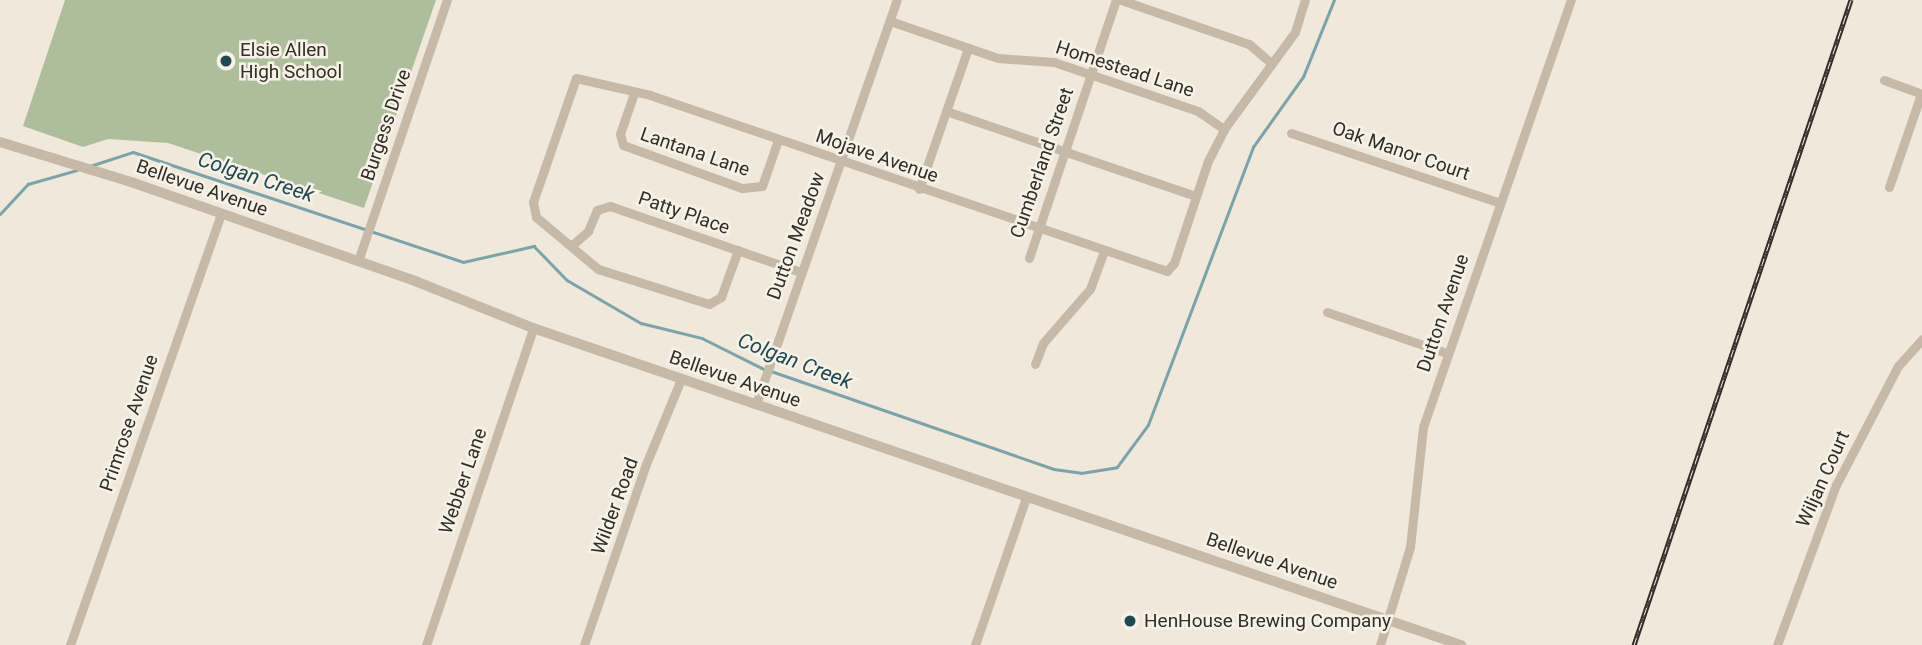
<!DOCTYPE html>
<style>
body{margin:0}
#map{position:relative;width:1922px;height:645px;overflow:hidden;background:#efe8db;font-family:Roboto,sans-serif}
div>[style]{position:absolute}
.green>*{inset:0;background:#aebd9c}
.stream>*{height:2.5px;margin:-1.25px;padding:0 1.25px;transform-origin:1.25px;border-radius:1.25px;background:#7ca3aa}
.minor>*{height:9px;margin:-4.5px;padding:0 4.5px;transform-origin:4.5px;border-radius:4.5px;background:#c6b9a8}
.tertiary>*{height:10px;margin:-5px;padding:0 5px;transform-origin:5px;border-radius:5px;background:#c6b9a8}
.rail>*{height:5px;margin-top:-2.5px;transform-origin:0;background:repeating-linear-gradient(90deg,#f7f2e7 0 8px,#342d27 0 16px);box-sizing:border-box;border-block:2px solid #342d27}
.dots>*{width:19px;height:19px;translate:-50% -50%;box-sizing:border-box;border:4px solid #f7f2e7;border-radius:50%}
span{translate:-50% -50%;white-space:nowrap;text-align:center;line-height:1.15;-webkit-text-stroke:5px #f7f2e7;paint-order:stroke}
.poi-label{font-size:19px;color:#342d27}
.left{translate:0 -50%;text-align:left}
.street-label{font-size:19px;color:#342d27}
.water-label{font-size:21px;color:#204952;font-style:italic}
</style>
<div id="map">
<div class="green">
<i style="clip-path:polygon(65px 0,436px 0,364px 208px,168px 143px,108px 139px,83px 147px,23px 126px)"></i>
</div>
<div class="stream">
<i style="left:90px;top:166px;width:45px;rotate:-18deg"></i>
<i style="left:133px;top:152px;width:348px;rotate:18.4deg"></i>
<i style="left:463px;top:262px;width:73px;rotate:-12.7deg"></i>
<i style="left:534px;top:246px;width:47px;rotate:45.9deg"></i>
<i style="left:567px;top:280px;width:86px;rotate:30.2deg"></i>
<i style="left:641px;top:323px;width:63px;rotate:13.8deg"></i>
<i style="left:702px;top:338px;width:69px;rotate:26.6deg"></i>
<i style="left:0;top:214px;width:41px;rotate:-47deg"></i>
<i style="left:28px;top:184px;width:51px;rotate:-15.9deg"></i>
<i style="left:771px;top:371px;width:299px;rotate:19.1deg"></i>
<i style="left:1054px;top:469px;width:27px;rotate:8deg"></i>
<i style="left:1081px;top:473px;width:36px;rotate:-9deg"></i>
<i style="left:1117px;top:467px;width:52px;rotate:-53.6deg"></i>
<i style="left:1148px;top:425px;width:297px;rotate:-69.3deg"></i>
<i style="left:1253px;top:147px;width:86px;rotate:-54.5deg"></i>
<i style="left:1303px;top:77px;width:83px;rotate:-68.1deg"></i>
</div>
<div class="minor">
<i style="left:1121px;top:0;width:135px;rotate:19deg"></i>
<i style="left:1249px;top:44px;width:30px;rotate:41deg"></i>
<i style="left:890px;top:21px;width:114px;rotate:18.9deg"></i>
<i style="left:998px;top:58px;width:56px;rotate:4.1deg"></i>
<i style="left:1054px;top:62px;width:152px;rotate:18.8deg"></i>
<i style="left:1198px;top:111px;width:32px;rotate:35deg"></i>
<i style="left:1884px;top:80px;width:40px;rotate:20.2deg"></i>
<i style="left:634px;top:93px;width:43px;rotate:108.9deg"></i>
<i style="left:620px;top:134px;width:11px;rotate:75deg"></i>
<i style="left:623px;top:145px;width:127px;rotate:19.9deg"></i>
<i style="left:742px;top:188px;width:20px;rotate:-6deg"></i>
<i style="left:762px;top:186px;width:49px;rotate:-70.8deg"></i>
<i style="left:946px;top:111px;width:263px;rotate:18.8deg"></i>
<i style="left:1291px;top:133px;width:220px;rotate:18.5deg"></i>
<i style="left:1889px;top:187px;width:98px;rotate:-71deg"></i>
<i style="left:919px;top:189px;width:149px;rotate:-70.8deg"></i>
<i style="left:571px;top:246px;width:23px;rotate:-41deg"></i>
<i style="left:588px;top:231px;width:23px;rotate:-67deg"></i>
<i style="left:597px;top:210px;width:14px;rotate:-17deg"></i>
<i style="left:610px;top:206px;width:202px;rotate:19.1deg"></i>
<i style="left:738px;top:250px;width:50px;rotate:109.9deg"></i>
<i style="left:721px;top:297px;width:14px;rotate:150deg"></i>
<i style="left:709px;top:304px;width:116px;rotate:-162.5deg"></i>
<i style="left:598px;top:269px;width:81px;rotate:-140deg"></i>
<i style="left:536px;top:217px;width:15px;rotate:-101deg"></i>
<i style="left:533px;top:202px;width:131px;rotate:-70.9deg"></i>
<i style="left:576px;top:78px;width:76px;rotate:12.9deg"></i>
<i style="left:650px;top:95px;width:546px;rotate:18.8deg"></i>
<i style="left:1167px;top:271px;width:11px;rotate:-49deg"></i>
<i style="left:1174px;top:263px;width:108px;rotate:-71.6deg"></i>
<i style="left:1208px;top:161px;width:36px;rotate:-63deg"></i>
<i style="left:1224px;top:129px;width:120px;rotate:-53.8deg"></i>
<i style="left:1295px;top:32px;width:34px;rotate:-73deg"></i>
<i style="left:1029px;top:258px;width:272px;rotate:-71.4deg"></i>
<i style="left:358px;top:261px;width:276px;rotate:-71.2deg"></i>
<i style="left:1327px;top:312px;width:127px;rotate:18.9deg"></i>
<i style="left:1035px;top:364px;width:22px;rotate:-69deg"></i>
<i style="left:1043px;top:343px;width:72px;rotate:-49deg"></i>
<i style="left:1090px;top:289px;width:40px;rotate:-69.8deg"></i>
<i style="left:756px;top:404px;width:428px;rotate:-70.8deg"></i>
<i style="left:70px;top:645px;width:457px;rotate:-70.7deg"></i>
<i style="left:426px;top:645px;width:335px;rotate:-71.3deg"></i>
<i style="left:584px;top:645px;width:191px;rotate:-71.1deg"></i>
<i style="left:646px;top:464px;width:92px;rotate:-67.6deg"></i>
<i style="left:975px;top:645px;width:156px;rotate:-70.9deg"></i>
<i style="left:1380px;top:645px;width:102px;rotate:-73deg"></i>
<i style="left:1410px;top:547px;width:121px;rotate:-83.8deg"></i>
<i style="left:1423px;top:427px;width:452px;rotate:-70.9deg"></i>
<i style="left:1777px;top:645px;width:171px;rotate:-69.8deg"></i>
<i style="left:1836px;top:485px;width:134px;rotate:-62.5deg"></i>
<i style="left:1898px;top:366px;width:36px;rotate:-48deg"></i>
</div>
<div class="tertiary">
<i style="left:0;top:142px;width:137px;rotate:17deg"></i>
<i style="left:131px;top:182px;width:295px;rotate:19.2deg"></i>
<i style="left:410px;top:279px;width:132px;rotate:21.7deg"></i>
<i style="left:533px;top:328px;width:981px;rotate:18.86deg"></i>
</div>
<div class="rail">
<i style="left:1634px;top:645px;width:681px;rotate:-71.41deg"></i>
</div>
<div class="dots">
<i style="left:226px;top:61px;background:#204952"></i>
<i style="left:1130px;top:621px;background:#204952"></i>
</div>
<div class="poi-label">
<span class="left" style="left:240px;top:61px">Elsie Allen<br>High School</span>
<span class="left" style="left:1144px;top:621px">HenHouse Brewing Company</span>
</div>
<div class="street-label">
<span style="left:1125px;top:69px;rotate:18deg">Homestead Lane</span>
<span style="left:386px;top:125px;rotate:-71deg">Burgess Drive</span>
<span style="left:1401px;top:151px;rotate:19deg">Oak Manor Court</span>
<span style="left:695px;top:152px;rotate:19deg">Lantana Lane</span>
<span style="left:877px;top:156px;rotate:19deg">Mojave Avenue</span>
<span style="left:1042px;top:163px;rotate:-71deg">Cumberland Street</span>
<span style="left:202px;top:188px;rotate:19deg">Bellevue Avenue</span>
<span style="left:684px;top:213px;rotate:19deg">Patty Place</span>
<span style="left:796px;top:236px;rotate:-70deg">Dutton Meadow</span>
<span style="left:1443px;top:313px;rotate:-71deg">Dutton Avenue</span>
<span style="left:735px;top:379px;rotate:19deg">Bellevue Avenue</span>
<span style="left:129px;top:423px;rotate:-71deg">Primrose Avenue</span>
<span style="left:1823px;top:479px;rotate:-66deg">Wiljan Court</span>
<span style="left:463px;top:481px;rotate:-71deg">Webber Lane</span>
<span style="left:615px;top:506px;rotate:-70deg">Wilder Road</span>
<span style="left:1272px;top:561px;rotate:19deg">Bellevue Avenue</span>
</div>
<div class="water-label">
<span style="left:256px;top:177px;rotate:18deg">Colgan Creek</span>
<span style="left:795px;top:361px;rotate:21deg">Colgan Creek</span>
</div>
</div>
